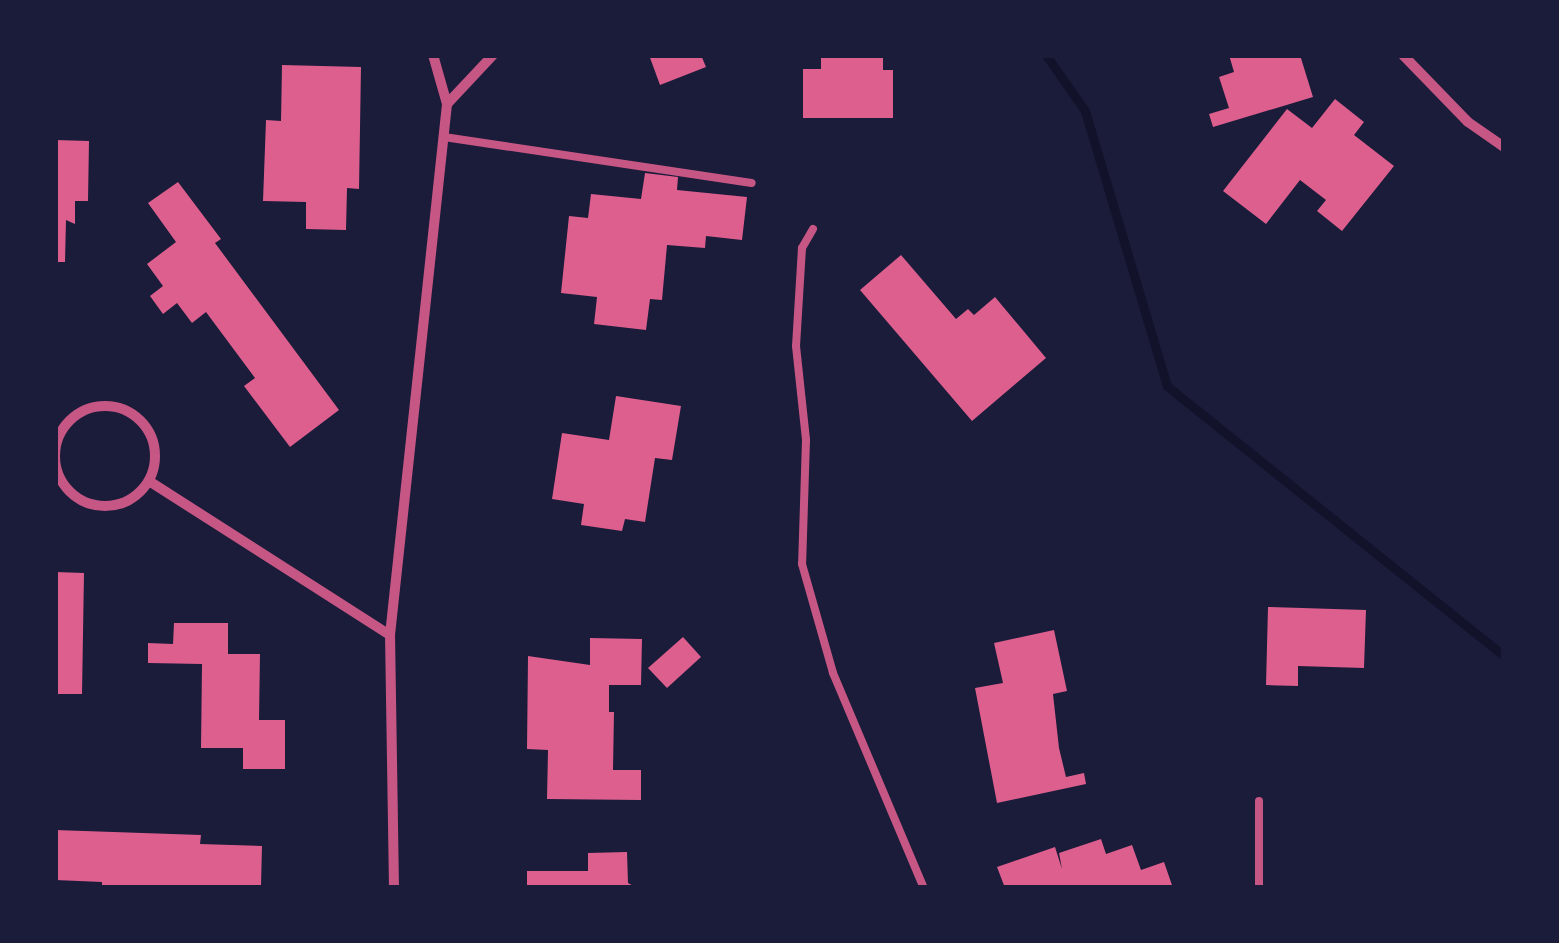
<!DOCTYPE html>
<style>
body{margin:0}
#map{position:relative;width:1559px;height:943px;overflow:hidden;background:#1b1b3a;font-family:Arial,sans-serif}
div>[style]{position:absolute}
.stream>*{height:9px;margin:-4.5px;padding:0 4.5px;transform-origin:4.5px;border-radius:4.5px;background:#12122b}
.building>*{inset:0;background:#dd5f8e}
.service>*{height:8px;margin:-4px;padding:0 4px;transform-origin:4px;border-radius:4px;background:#c65784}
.minor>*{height:10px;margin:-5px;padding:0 5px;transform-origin:5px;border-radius:5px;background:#c65784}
.minor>.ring{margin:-5px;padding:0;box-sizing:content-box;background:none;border:10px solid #c65784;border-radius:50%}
span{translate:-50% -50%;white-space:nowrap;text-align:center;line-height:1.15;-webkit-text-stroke:10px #1b1b3a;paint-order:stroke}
.frame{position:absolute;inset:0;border:58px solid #1b1b3a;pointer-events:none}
</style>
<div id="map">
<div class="stream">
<i style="left:1046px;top:55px;width:68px;rotate:55.1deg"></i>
<i style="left:1085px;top:111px;width:287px;rotate:73.4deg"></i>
<i style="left:1167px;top:386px;width:432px;rotate:38.7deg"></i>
</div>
<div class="building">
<i style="clip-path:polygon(649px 55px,701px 55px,706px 67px,660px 85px)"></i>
<i style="clip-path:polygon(821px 55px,883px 55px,883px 70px,893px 70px,893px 118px,803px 118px,803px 69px,821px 69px)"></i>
<i style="clip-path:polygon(1229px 55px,1300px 55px,1313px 97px,1213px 127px,1209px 114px,1229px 108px,1219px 77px,1234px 72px)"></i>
<i style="clip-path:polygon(282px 65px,361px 67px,359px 189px,347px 188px,346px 230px,306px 229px,306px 202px,263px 201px,266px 120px,281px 121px)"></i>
<i style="clip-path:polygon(1335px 99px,1364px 122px,1354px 135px,1394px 166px,1342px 231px,1317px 211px,1326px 200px,1300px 180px,1266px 224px,1223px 191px,1287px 109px,1312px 128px)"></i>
<i style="clip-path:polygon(55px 140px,89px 141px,88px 201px,75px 201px,75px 224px,66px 220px,65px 262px,55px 262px)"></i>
<i style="clip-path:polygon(645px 173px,678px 177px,677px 190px,747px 197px,742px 240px,706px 236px,705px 248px,667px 245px,662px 300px,650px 299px,646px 330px,594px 324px,597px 297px,561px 293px,569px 216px,588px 218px,591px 194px,641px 199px)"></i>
<i style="clip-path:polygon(178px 182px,221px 239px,215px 243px,339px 410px,290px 447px,244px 386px,255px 378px,206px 312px,192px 323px,177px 303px,163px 314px,150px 296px,163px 286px,147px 264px,176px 242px,148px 203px)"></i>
<i style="clip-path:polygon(901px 255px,956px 319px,968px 309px,974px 315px,995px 297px,1046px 358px,972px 421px,860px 290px)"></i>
<i style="clip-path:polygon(616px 396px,681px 406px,672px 460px,655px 458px,645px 522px,625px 519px,622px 531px,581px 525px,584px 504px,552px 499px,562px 433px,609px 440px)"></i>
<i style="clip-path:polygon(55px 572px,84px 573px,82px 694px,55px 694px)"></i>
<i style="clip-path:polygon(1268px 607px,1366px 610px,1364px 668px,1298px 666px,1298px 686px,1266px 685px)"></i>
<i style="clip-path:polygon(174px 623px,228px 623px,228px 654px,260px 654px,259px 720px,285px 720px,285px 769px,243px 769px,243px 748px,201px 748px,202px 664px,148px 663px,148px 643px,173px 644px)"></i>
<i style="clip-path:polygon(1054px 630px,1067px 691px,1053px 694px,1059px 748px,1066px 777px,1084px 773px,1086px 784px,997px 803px,975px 688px,1003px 683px,994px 643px)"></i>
<i style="clip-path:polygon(683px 637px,701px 657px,667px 688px,648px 668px)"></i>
<i style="clip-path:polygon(590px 638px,642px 639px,641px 685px,609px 685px,609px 712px,614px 712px,613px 770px,641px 770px,641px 800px,547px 799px,548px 750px,527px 749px,528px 656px,590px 665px)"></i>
<i style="clip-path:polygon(55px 830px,201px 835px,200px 844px,262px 846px,261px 886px,102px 888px,102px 882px,55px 880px)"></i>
<i style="clip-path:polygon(1101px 839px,1106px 854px,1132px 845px,1141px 870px,1164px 862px,1173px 888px,1005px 888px,997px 867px,1055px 847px,1062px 869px,1059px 853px)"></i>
<i style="clip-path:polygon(627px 852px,628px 883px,637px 888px,527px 888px,527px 871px,588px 871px,588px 853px)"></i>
</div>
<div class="service">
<i style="left:444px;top:137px;width:311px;rotate:8.5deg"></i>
<i style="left:813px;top:229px;width:22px;rotate:120deg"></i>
<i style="left:802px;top:248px;width:98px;rotate:93.5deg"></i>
<i style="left:796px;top:346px;width:95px;rotate:83.9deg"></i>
<i style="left:806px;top:440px;width:124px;rotate:91.8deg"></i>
<i style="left:802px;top:564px;width:113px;rotate:74.1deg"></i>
<i style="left:833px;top:673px;width:233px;rotate:67.1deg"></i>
<i style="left:1259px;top:888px;width:87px;rotate:-90deg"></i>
</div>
<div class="minor">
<i style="left:1403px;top:55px;width:93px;rotate:45.9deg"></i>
<i style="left:1468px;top:122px;width:44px;rotate:34.8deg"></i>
<i style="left:447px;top:104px;width:67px;rotate:-46.8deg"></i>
<i class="ring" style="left:55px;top:406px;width:90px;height:90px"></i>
<i style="left:149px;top:481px;width:286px;rotate:32.6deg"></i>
<i style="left:394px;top:888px;width:253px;rotate:-90.9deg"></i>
<i style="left:390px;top:635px;width:534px;rotate:-83.87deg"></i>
<i style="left:447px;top:104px;width:51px;rotate:-105.9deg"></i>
</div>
<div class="frame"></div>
</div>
